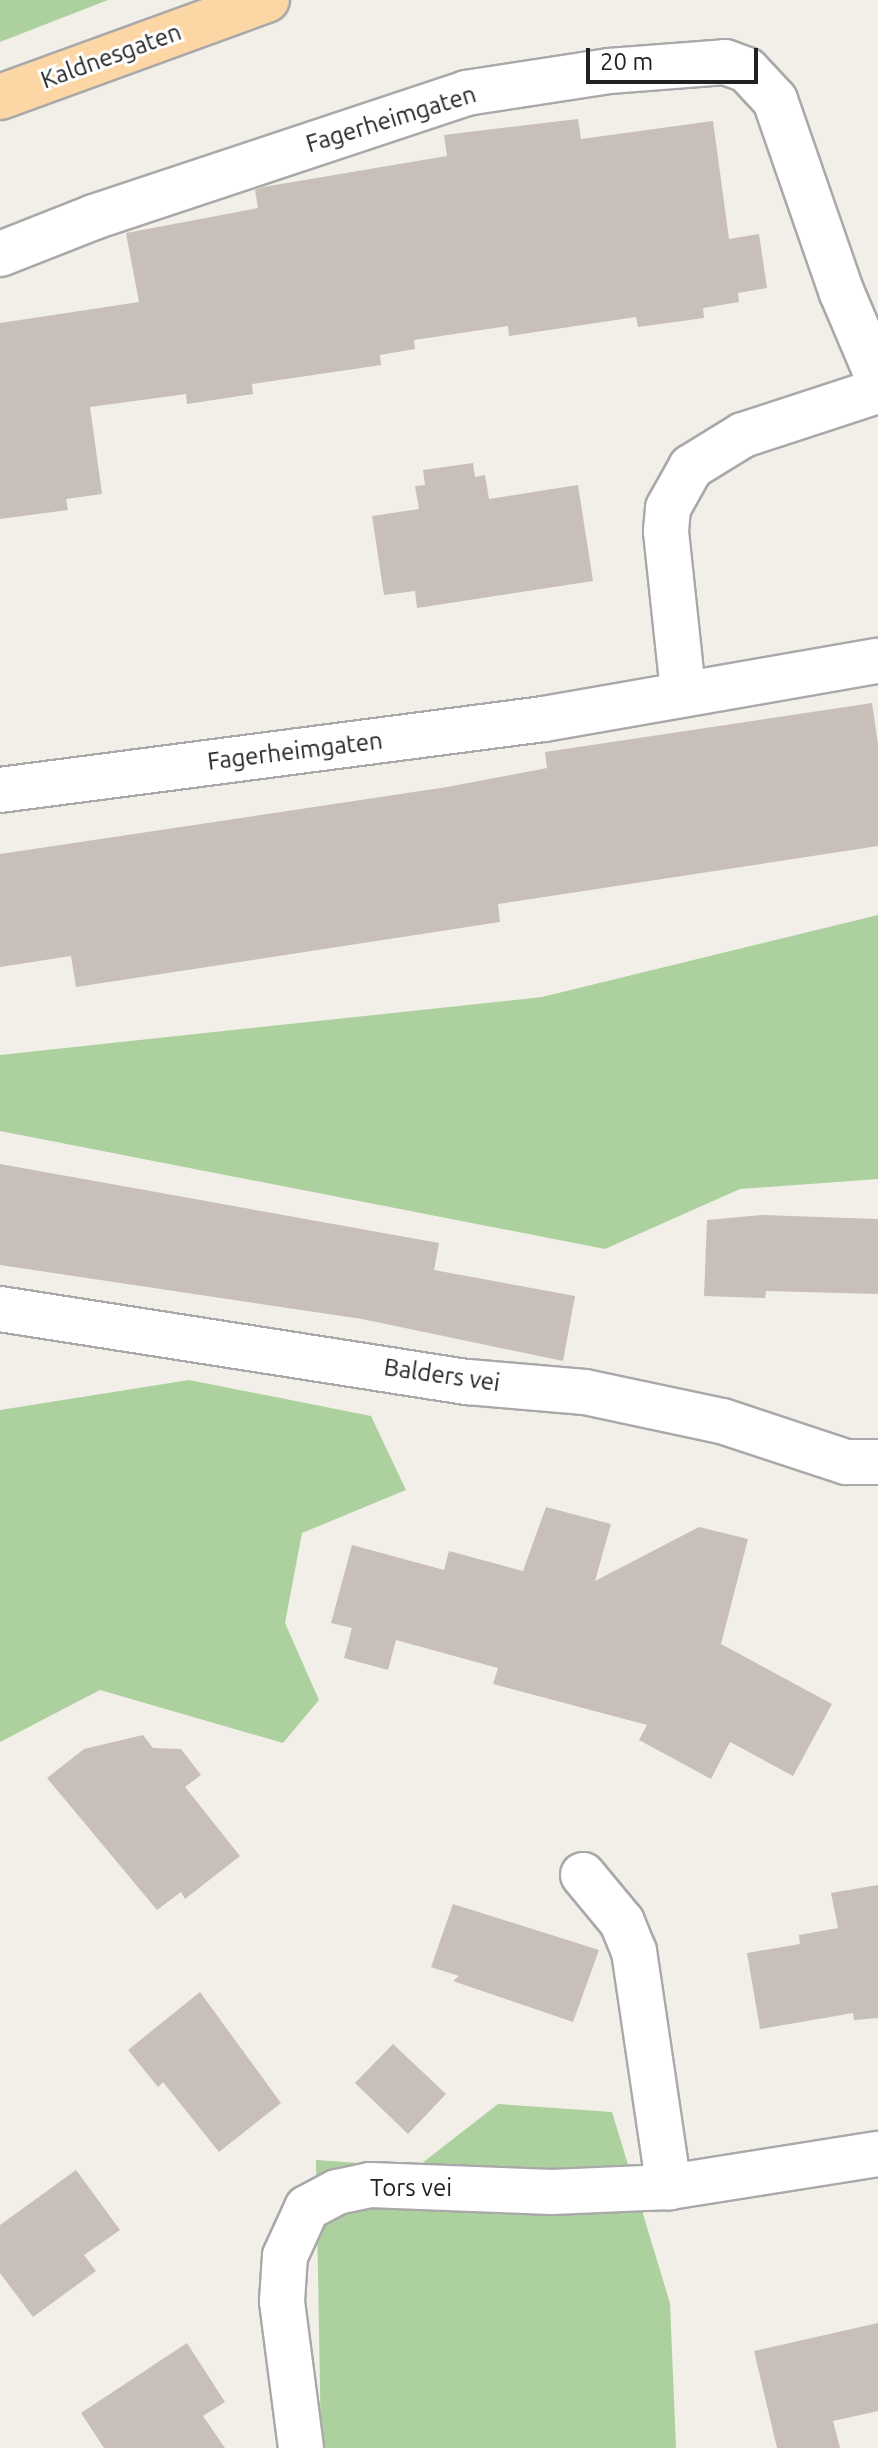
<!DOCTYPE html>
<style>
body{margin:0}
#map{position:relative;width:878px;height:2448px;overflow:hidden;background:#f2efe9;font-family:Ubuntu,sans-serif}
div>[style]{position:absolute}
.forest>*{inset:0;background:#add19e}
.building>*{inset:0;background:#c7bfb8}
.roads{filter:drop-shadow(2px 0 #a9a9a9) drop-shadow(-2px 0 #a9a9a9) drop-shadow(0 2px #a9a9a9) drop-shadow(0 -2px #a9a9a9)}
.minor>*{height:44px;margin:-22px;padding:0 22px;transform-origin:22px;border-radius:22px;background:#fff}
.major>*{height:44px;margin:-22px;padding:0 22px;transform-origin:22px;border-radius:22px;background:#fcd6a4}
span{translate:-50% -50%;white-space:nowrap;text-align:center;line-height:1.15;-webkit-text-stroke:6px #fff;paint-order:stroke}
.street-label{font-size:24px;color:#222}
.scale{position:absolute;left:586px;top:48px;width:172px;height:36px;box-sizing:border-box;border:4px solid #222;border-top:0;padding-left:10px;font-size:24px;line-height:28px;white-space:nowrap;color:#222;-webkit-text-stroke:6px #fff;paint-order:stroke}
</style>
<div id="map">
<div class="forest">
<i style="clip-path:polygon(0 0,108px 0,0 42px)"></i>
<i style="clip-path:polygon(878px 915px,878px 1179px,740px 1189px,605px 1249px,0 1131px,0 1055px,542px 997px)"></i>
<i style="clip-path:polygon(189px 1380px,371px 1416px,406px 1490px,302px 1533px,285px 1623px,319px 1700px,283px 1743px,100px 1690px,0 1742px,0 1410px)"></i>
<i style="clip-path:polygon(498px 2104px,612px 2112px,670px 2303px,676px 2448px,321px 2448px,316px 2160px,417px 2167px)"></i>
</div>
<div class="building">
<i style="clip-path:polygon(578px 119px,581px 139px,713px 121px,729px 239px,759px 234px,767px 288px,738px 293px,739px 302px,703px 308px,704px 318px,638px 327px,636px 317px,509px 336px,508px 326px,414px 340px,415px 349px,380px 355px,381px 365px,252px 384px,253px 394px,187px 404px,186px 394px,90px 407px,102px 494px,66px 499px,68px 510px,0 519px,0 323px,139px 302px,126px 233px,258px 208px,255px 190px,263px 187px,447px 156px,444px 135px)"></i>
<i style="clip-path:polygon(473px 463px,475px 477px,485px 475px,489px 499px,578px 485px,593px 581px,417px 608px,415px 591px,384px 595px,372px 516px,419px 509px,415px 486px,425px 485px,423px 470px)"></i>
<i style="clip-path:polygon(872px 703px,878px 744px,878px 846px,498px 904px,500px 922px,76px 987px,71px 956px,0 967px,0 854px,447px 787px,547px 768px,545px 752px)"></i>
<i style="clip-path:polygon(0 1164px,439px 1243px,434px 1270px,575px 1296px,563px 1361px,362px 1319px,0 1265px)"></i>
<i style="clip-path:polygon(762px 1215px,878px 1219px,878px 1294px,766px 1291px,765px 1298px,704px 1296px,707px 1220px)"></i>
<i style="clip-path:polygon(546px 1507px,611px 1524px,595px 1581px,699px 1527px,748px 1539px,721px 1644px,832px 1704px,793px 1776px,730px 1742px,711px 1779px,639px 1740px,647px 1725px,493px 1684px,498px 1668px,396px 1640px,388px 1670px,344px 1658px,352px 1628px,331px 1623px,352px 1545px,444px 1570px,449px 1551px,523px 1571px)"></i>
<i style="clip-path:polygon(143px 1735px,153px 1748px,181px 1749px,201px 1775px,185px 1787px,240px 1856px,185px 1899px,181px 1892px,157px 1910px,47px 1778px,84px 1749px)"></i>
<i style="clip-path:polygon(878px 1885px,878px 2018px,854px 2020px,853px 2013px,760px 2029px,747px 1953px,800px 1944px,799px 1935px,838px 1928px,831px 1893px)"></i>
<i style="clip-path:polygon(453px 1904px,599px 1950px,573px 2022px,453px 1981px,459px 1976px,431px 1967px)"></i>
<i style="clip-path:polygon(200px 1992px,281px 2103px,219px 2152px,163px 2082px,158px 2087px,128px 2050px)"></i>
<i style="clip-path:polygon(393px 2044px,446px 2094px,408px 2134px,355px 2083px)"></i>
<i style="clip-path:polygon(76px 2170px,120px 2230px,84px 2255px,96px 2271px,33px 2317px,0 2273px,0 2225px)"></i>
<i style="clip-path:polygon(878px 2323px,878px 2411px,833px 2421px,840px 2448px,777px 2448px,754px 2351px)"></i>
<i style="clip-path:polygon(187px 2343px,225px 2402px,203px 2416px,225px 2448px,104px 2448px,81px 2413px)"></i>
</div>
<div class="roads">
<div class="minor">
<i style="left:0;top:254px;width:101px;rotate:-21.5deg"></i>
<i style="left:94px;top:217px;width:392px;rotate:-18.4deg"></i>
<i style="left:466px;top:93px;width:145px;rotate:-8.7deg"></i>
<i style="left:609px;top:71px;width:116px;rotate:-4.4deg"></i>
<i style="left:725px;top:62px;width:23px;rotate:20deg"></i>
<i style="left:747px;top:70px;width:41px;rotate:47deg"></i>
<i style="left:775px;top:100px;width:204px;rotate:70.9deg"></i>
<i style="left:842px;top:293px;width:92px;rotate:67deg"></i>
<i style="left:683px;top:691px;width:161px;rotate:-96.1deg"></i>
<i style="left:666px;top:531px;width:23px;rotate:-85deg"></i>
<i style="left:668px;top:508px;width:47px;rotate:-60.7deg"></i>
<i style="left:691px;top:467px;width:61px;rotate:-31.6deg"></i>
<i style="left:743px;top:435px;width:142px;rotate:-18.1deg"></i>
<i style="left:0;top:790px;width:549px;rotate:-7.44deg"></i>
<i style="left:544px;top:719px;width:339px;rotate:-9.9deg"></i>
<i style="left:0;top:1309px;width:474px;rotate:8.9deg"></i>
<i style="left:468px;top:1382px;width:117px;rotate:4.9deg"></i>
<i style="left:585px;top:1392px;width:140px;rotate:12deg"></i>
<i style="left:722px;top:1421px;width:131px;rotate:18.3deg"></i>
<i style="left:846px;top:1462px;width:32px"></i>
<i style="left:583px;top:1875px;width:61px;rotate:50.3deg"></i>
<i style="left:622px;top:1922px;width:31px;rotate:68deg"></i>
<i style="left:634px;top:1951px;width:239px;rotate:81.6deg"></i>
<i style="left:669px;top:2187px;width:212px;rotate:-9deg"></i>
<i style="left:301px;top:2448px;width:148px;rotate:-97.4deg"></i>
<i style="left:282px;top:2301px;width:45px;rotate:-86.2deg"></i>
<i style="left:285px;top:2256px;width:53px;rotate:-65.4deg"></i>
<i style="left:307px;top:2208px;width:34px;rotate:-28deg"></i>
<i style="left:337px;top:2192px;width:34px;rotate:-12deg"></i>
<i style="left:370px;top:2185px;width:182px;rotate:2.2deg"></i>
<i style="left:552px;top:2192px;width:117px;rotate:-2.4deg"></i>
</div>
<div class="major">
<i style="left:0;top:97px;width:284px;rotate:-20deg"></i>
</div>
</div>
<div class="street-label">
<span style="left:111px;top:56px;rotate:-20deg">Kaldnesgaten</span>
<span style="left:391px;top:119px;rotate:-17deg">Fagerheimgaten</span>
<span style="left:295px;top:751px;rotate:-7deg">Fagerheimgaten</span>
<span style="left:442px;top:1375px;rotate:8deg">Balders vei</span>
<span style="left:411px;top:2188px">Tors vei</span>
</div>
<div class="scale">20 m</div>
</div>
